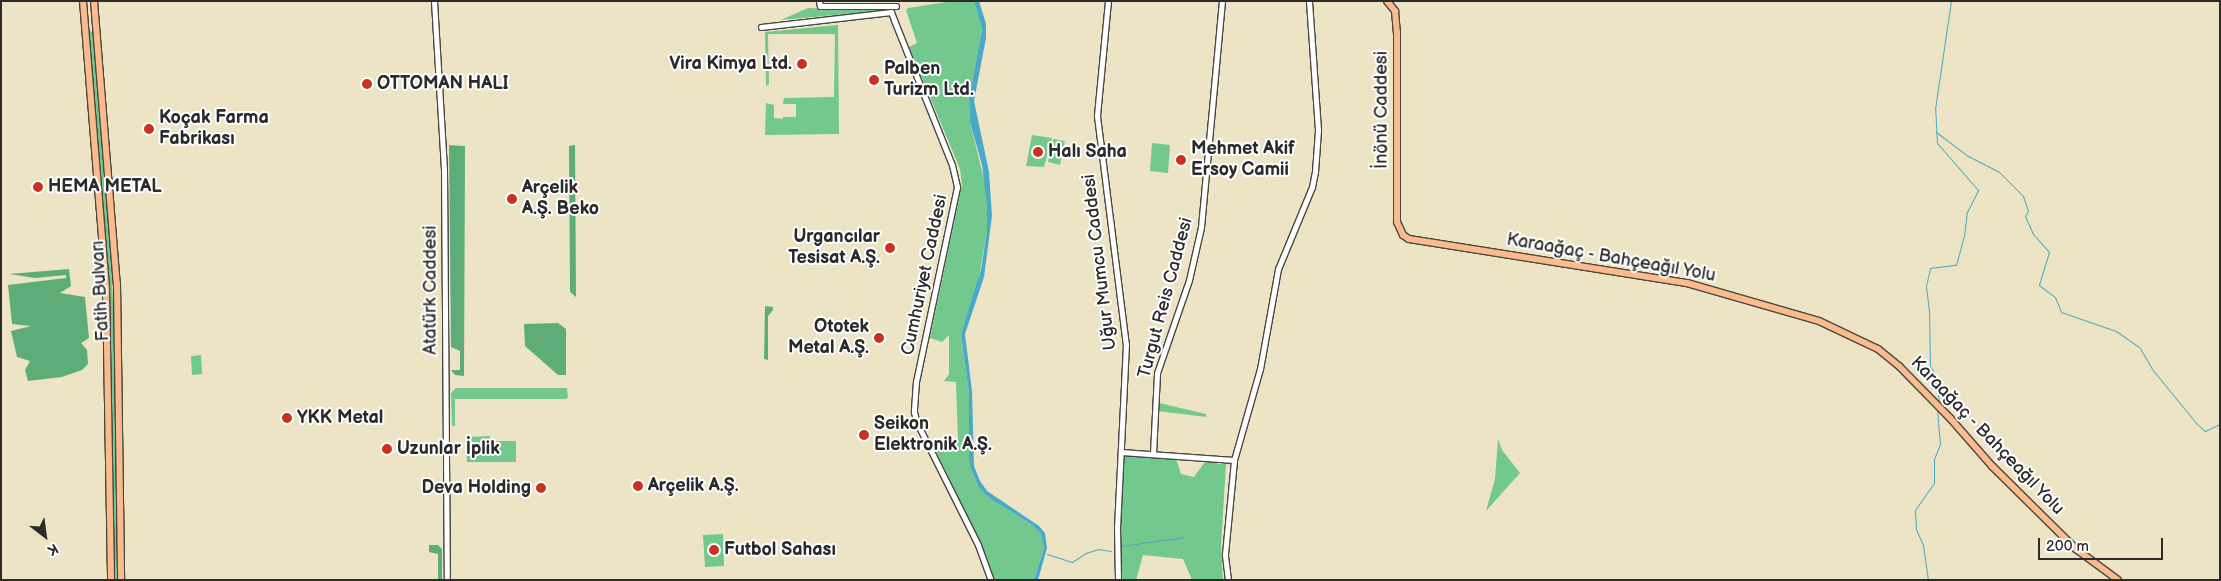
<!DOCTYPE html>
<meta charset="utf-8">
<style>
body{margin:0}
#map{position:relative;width:2221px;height:581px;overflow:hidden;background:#ece4c5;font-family:"Balsamiq Sans",sans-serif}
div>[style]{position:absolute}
.green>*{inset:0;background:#73c88d}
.forest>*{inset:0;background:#5eac78}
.water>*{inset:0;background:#49aac8}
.stream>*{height:1px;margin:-0.5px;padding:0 0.5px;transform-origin:0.5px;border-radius:0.5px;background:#49aac8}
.roads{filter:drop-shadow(1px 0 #484742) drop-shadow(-1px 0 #484742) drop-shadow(0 1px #484742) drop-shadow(0 -1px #484742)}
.minor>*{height:5px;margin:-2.5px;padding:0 2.5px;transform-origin:2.5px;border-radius:2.5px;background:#fff}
.major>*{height:6px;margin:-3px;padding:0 3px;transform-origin:3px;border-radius:3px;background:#fbbb8c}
.dots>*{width:14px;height:14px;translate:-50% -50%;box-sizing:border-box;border:2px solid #fff;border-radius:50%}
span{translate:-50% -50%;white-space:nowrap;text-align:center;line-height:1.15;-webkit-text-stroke:4px #fff;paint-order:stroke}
.poi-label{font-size:18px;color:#2b2b2b;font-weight:700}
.right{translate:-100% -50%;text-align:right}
.left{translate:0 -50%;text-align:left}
.street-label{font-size:18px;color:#2b2b2b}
.frame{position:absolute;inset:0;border:2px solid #2b2b2b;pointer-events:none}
.north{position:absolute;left:20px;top:511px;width:50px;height:50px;-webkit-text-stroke:4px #fff;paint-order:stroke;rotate:150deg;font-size:14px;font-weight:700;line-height:20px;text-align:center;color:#2b2b2b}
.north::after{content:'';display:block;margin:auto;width:18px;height:22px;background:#2b2b2b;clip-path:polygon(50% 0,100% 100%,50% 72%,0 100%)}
.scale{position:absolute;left:2038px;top:538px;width:125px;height:22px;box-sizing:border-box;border:2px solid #2b2b2b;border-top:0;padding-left:6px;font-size:15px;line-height:18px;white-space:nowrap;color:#2b2b2b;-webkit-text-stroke:4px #fff;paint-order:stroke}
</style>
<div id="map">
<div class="green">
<i style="clip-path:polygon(953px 1px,974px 1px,982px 29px,969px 99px,970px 122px,987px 192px,987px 231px,978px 283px,961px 334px,969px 393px,971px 469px,979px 488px,988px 497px,1032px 525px,1041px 534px,1044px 548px,1034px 580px,995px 580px,974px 530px,932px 443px,958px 441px,956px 382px,944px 381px,949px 374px,949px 335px,942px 342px,930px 338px,962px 185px,960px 169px,909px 47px,917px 43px,906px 10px,908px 8px)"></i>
<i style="clip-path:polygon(893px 7px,901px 9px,781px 20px,808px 8px,862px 10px)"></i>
<i style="clip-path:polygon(838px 25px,839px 134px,765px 135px,766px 103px,774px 105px,774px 118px,783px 119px,783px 117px,796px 117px,796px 104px,783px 104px,784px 98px,834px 97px,835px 34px,768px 34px,769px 84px,766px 86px,765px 32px)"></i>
<i style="clip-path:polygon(88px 30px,94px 33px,110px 238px,117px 384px,119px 580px,113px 580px,110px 368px)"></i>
<i style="clip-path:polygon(1032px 135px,1052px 138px,1044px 167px,1026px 166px)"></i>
<i style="clip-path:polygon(1053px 139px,1065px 141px,1060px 165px,1048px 162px)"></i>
<i style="clip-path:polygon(1152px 143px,1170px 145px,1168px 173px,1150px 171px)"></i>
<i style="clip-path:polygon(201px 355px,202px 374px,192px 375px,191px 356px)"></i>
<i style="clip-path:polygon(456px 388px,567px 388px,568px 397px,566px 399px,455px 399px,455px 426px,452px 426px,451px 393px)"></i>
<i style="clip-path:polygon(1159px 403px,1206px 414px,1206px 417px,1158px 411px)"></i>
<i style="clip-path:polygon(490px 436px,490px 441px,516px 441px,516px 462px,467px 462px,466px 437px)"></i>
<i style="clip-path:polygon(1498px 439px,1502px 450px,1520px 473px,1486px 511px,1495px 479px)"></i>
<i style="clip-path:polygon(1124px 455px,1176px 458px,1181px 474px,1194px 477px,1207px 459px,1217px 460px,1218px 464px,1226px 464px,1221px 547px,1223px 580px,1192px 580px,1183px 559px,1143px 555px,1136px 580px,1122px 580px,1120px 547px)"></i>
<i style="clip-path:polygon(723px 534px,724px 566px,705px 567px,703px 535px)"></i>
</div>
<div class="forest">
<i style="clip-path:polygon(449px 145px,465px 146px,464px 376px,455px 375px,451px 370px,460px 370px,460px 351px,451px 347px)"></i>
<i style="clip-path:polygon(575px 145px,576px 297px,570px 292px,569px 146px)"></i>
<i style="clip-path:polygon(69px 269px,71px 286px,60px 293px,85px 297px,89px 338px,81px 343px,87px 350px,88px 364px,82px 370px,62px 377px,28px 381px,25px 370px,30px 361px,17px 357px,11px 331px,31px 326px,12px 324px,8px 285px,66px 278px,66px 275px,35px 278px,9px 274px)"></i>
<i style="clip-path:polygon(765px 306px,773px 307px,773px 310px,768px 316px,768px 360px,764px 359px)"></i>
<i style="clip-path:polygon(558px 323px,566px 329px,566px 375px,558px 375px,525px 346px,524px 324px)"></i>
<i style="clip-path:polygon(429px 545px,438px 545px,442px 549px,442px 580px,438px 580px,438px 554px,429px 552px)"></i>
</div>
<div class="water">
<i style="clip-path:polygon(974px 1px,979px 1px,986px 24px,986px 38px,974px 101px,989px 172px,992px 216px,984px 277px,965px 334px,972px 391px,974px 466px,980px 481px,987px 491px,1039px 526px,1045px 533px,1047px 548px,1038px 580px,1034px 580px,1044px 548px,1041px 534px,1032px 525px,988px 497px,979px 488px,971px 469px,969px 460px,969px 393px,961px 334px,981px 270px,987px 231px,987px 205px,982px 165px,970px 122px,969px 99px,982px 29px)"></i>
</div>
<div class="stream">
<i style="left:1936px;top:132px;width:40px;rotate:37deg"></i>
<i style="left:1968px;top:156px;width:34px;rotate:27deg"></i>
<i style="left:1998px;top:171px;width:35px;rotate:45deg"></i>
<i style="left:2023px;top:196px;width:16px;rotate:72deg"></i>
<i style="left:2028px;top:211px;width:6px;rotate:121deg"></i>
<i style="left:2025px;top:216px;width:20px;rotate:66deg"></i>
<i style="left:2033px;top:234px;width:24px;rotate:48deg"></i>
<i style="left:2049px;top:252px;width:34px;rotate:107deg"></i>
<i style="left:2039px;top:285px;width:20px;rotate:37deg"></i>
<i style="left:2055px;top:297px;width:16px;rotate:68deg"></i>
<i style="left:2061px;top:312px;width:58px;rotate:19.1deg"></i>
<i style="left:2116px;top:331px;width:29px;rotate:35deg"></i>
<i style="left:2140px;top:348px;width:24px;rotate:60deg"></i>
<i style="left:2152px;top:369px;width:70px;rotate:50.8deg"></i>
<i style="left:2196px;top:423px;width:12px;rotate:42deg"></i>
<i style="left:2205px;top:431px;width:17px;rotate:-25deg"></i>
<i style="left:1939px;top:401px;width:29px;rotate:-100deg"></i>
<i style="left:1934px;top:372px;width:7px;rotate:-124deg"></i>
<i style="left:1930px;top:366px;width:55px;rotate:-91deg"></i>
<i style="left:1929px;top:311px;width:25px;rotate:-97deg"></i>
<i style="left:1926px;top:286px;width:18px;rotate:-77deg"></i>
<i style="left:1930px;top:268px;width:26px;rotate:-7deg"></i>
<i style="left:1956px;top:265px;width:30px;rotate:-75deg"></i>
<i style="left:1964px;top:236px;width:24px;rotate:-83deg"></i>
<i style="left:1967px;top:212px;width:25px;rotate:-63deg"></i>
<i style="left:1978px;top:190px;width:62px;rotate:-131.1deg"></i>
<i style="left:1937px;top:143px;width:34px;rotate:-93deg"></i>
<i style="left:1935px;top:109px;width:109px;rotate:-81.6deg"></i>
<i style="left:1121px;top:546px;width:64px;rotate:-8.1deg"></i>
<i style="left:1047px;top:554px;width:26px;rotate:18deg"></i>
<i style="left:1072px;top:562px;width:17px;rotate:-33deg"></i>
<i style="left:1086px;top:553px;width:13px;rotate:-18deg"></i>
<i style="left:1098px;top:549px;width:13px;rotate:9deg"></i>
<i style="left:1928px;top:580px;width:35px;rotate:-98deg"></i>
<i style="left:1923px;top:545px;width:17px;rotate:-114deg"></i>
<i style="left:1916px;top:529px;width:19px;rotate:-93deg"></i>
<i style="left:1915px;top:510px;width:33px;rotate:-55deg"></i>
<i style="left:1934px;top:483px;width:24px;rotate:-90deg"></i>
<i style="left:1934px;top:459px;width:16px;rotate:-68deg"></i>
<i style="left:1940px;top:444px;width:34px;rotate:-95deg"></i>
</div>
<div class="roads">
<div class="minor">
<i style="left:434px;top:1px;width:168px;rotate:86.6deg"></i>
<i style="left:444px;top:169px;width:411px;rotate:89.6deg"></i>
<i style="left:819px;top:1px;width:5px;rotate:79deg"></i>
<i style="left:820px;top:6px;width:76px"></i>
<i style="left:1108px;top:1px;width:116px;rotate:95.5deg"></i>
<i style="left:1097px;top:116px;width:230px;rotate:82.8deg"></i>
<i style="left:1126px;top:344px;width:183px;rotate:92.8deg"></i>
<i style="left:1117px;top:527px;width:53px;rotate:88.9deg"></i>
<i style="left:761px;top:27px;width:131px;rotate:-6.6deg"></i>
<i style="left:891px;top:12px;width:9px;rotate:69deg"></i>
<i style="left:894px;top:20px;width:156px;rotate:68.2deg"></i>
<i style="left:952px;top:165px;width:23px;rotate:77deg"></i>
<i style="left:957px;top:187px;width:198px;rotate:101.9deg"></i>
<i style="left:916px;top:381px;width:31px;rotate:94deg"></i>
<i style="left:914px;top:412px;width:11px;rotate:75deg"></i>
<i style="left:917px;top:423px;width:136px;rotate:63.4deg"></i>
<i style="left:978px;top:545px;width:37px;rotate:70deg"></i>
<i style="left:1121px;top:452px;width:113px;rotate:4deg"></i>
<i style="left:1153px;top:453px;width:80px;rotate:-87.1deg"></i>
<i style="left:1157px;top:373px;width:98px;rotate:-71deg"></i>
<i style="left:1189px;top:280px;width:54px;rotate:-77.2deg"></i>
<i style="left:1201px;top:227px;width:227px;rotate:-84.7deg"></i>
<i style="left:1228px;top:580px;width:26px;rotate:-97deg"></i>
<i style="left:1225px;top:554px;width:94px;rotate:-84.5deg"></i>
<i style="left:1234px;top:460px;width:95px;rotate:-74.1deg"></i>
<i style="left:1260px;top:369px;width:102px;rotate:-79.8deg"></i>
<i style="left:1278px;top:269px;width:89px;rotate:-67.5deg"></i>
<i style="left:1312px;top:187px;width:15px;rotate:-79deg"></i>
<i style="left:1315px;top:172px;width:42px;rotate:-85.9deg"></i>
<i style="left:1318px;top:130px;width:129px;rotate:-94deg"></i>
</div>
<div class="major">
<i style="left:83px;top:1px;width:289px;rotate:85.4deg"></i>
<i style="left:106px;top:289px;width:291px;rotate:89deg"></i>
<i style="left:94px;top:1px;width:284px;rotate:85.4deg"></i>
<i style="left:117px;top:284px;width:296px;rotate:89.2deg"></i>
<i style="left:1387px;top:1px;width:13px;rotate:51deg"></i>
<i style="left:1395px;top:11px;width:21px;rotate:85deg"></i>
<i style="left:1397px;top:32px;width:190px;rotate:90deg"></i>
<i style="left:1397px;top:222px;width:14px;rotate:65deg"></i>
<i style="left:1403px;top:235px;width:7px;rotate:34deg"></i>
<i style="left:1409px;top:239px;width:281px;rotate:9deg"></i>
<i style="left:1687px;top:283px;width:137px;rotate:16.1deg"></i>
<i style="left:1819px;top:321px;width:65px;rotate:25.4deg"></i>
<i style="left:1878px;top:349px;width:27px;rotate:39deg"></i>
<i style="left:1899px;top:366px;width:73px;rotate:45.6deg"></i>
<i style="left:1950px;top:418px;width:64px;rotate:48.8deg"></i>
<i style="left:1992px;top:466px;width:118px;rotate:44.7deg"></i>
<i style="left:2076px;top:549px;width:52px;rotate:36.4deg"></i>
</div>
</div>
<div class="dots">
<i style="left:802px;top:64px;background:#c8321e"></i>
<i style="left:874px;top:80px;background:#c8321e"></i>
<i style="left:367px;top:84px;background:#c8321e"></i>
<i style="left:149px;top:129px;background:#c8321e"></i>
<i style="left:1038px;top:152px;background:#c8321e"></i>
<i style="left:1181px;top:160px;background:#c8321e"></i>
<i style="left:38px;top:187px;background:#c8321e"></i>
<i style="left:512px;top:199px;background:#c8321e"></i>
<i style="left:890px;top:248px;background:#c8321e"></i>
<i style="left:879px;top:338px;background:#c8321e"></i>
<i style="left:287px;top:418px;background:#c8321e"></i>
<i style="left:864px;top:435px;background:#c8321e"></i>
<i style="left:387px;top:449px;background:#c8321e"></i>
<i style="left:638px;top:486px;background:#c8321e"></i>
<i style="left:541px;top:488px;background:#c8321e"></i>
<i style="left:714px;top:550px;background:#c8321e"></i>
</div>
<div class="poi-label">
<span class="right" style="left:792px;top:64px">Vira Kimya Ltd.</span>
<span class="left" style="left:884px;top:80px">Palben<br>Turizm Ltd.</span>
<span class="left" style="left:377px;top:84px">OTTOMAN HALI</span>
<span class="left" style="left:159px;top:129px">Koçak Farma<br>Fabrikası</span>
<span class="left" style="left:1191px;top:160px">Mehmet Akif<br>Ersoy Camii</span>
<span class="left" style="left:1048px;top:152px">Halı Saha</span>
<span class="left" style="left:48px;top:187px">HEMA METAL</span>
<span class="left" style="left:522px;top:199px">Arçelik<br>A.Ş. Beko</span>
<span class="right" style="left:880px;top:248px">Urgancılar<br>Tesisat A.Ş.</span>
<span class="right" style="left:869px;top:338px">Ototek<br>Metal A.Ş.</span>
<span class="left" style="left:297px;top:418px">YKK Metal</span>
<span class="left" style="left:874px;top:435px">Seikon<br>Elektronik A.Ş.</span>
<span class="left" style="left:397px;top:449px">Uzunlar İplik</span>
<span class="left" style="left:648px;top:486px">Arçelik A.Ş.</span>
<span class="right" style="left:531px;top:488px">Deva Holding</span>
<span class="left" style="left:724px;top:550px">Futbol Sahası</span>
</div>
<div class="street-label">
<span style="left:1382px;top:110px;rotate:-90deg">İnönü Caddesi</span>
<span style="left:1611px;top:258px;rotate:10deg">Karaağaç - Bahçeağıl Yolu</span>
<span style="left:1100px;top:262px;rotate:-97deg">Uğur Mumcu Caddesi</span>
<span style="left:925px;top:275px;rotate:-78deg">Cumhuriyet Caddesi</span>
<span style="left:431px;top:290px;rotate:-90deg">Atatürk Caddesi</span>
<span style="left:101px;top:291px;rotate:-93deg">Fatih Bulvarı</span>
<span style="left:1166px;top:298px;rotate:-75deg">Turgut Reis Caddesi</span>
<span style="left:1987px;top:436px;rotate:46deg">Karaağaç - Bahçeağıl Yolu</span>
</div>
<div class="frame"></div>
<div class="north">K</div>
<div class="scale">200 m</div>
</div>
